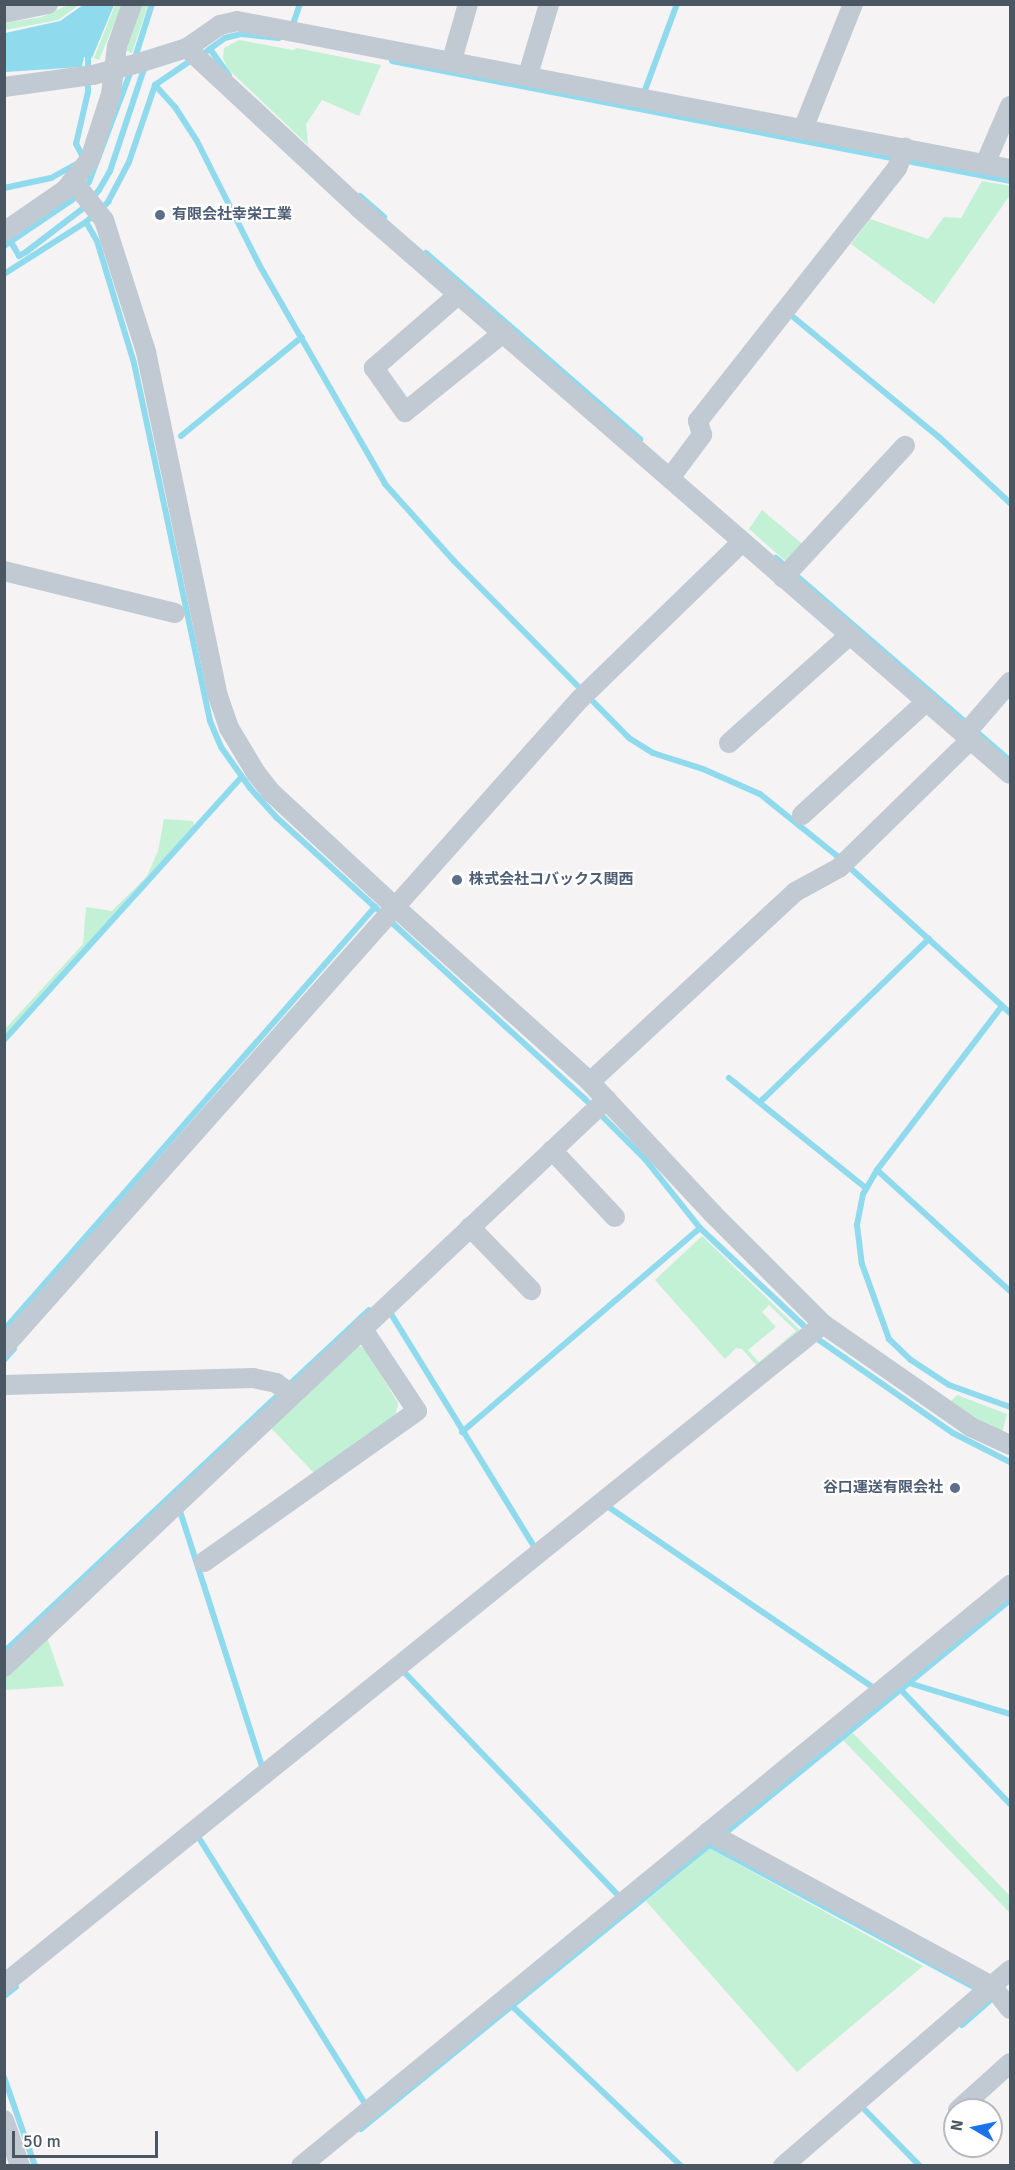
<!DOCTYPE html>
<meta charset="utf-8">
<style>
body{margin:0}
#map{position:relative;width:1015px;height:2170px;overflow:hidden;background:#f5f3f3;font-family:Signika,"Noto Sans JP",sans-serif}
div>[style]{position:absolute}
.green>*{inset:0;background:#c3f1d5}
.water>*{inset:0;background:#90daee}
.stream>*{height:6px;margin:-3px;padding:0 3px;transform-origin:3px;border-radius:3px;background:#90daee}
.minor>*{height:20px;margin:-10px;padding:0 10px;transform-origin:10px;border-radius:10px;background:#c1cad2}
.dots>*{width:16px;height:16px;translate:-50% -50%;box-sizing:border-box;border:3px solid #fff;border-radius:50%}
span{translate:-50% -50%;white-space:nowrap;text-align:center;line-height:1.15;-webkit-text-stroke:4.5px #fff;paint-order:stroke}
.service-label{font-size:15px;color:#4e5e75;font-weight:700}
.left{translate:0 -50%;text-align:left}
.right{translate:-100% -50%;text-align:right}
.frame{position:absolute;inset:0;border:6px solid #4a5661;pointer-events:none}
.north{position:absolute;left:943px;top:2098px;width:60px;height:60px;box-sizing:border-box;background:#fff;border:2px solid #b7bbc0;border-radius:50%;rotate:279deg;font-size:16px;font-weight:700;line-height:24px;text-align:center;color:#4a5661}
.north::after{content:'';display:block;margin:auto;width:21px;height:27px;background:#1a73e8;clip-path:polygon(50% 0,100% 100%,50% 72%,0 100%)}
.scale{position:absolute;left:12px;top:2131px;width:146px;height:27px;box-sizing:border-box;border:3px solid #4a5661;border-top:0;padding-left:8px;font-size:18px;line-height:21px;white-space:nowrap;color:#4a5661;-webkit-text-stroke:4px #fff;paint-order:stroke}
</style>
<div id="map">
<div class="green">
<i style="clip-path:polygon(70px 4px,79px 5px,58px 20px,5px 30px,5px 23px,42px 17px)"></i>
<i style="clip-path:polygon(115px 5px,122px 5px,99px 60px,94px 58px)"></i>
<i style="clip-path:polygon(140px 5px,148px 5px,132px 53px,125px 50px)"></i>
<i style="clip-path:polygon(239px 40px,293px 50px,297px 48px,381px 65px,359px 116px,322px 100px,306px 124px,308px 145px,228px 69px,223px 58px,224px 48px)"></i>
<i style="clip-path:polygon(982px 181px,1010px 186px,1010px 195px,934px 304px,851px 244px,870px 219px,928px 239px,944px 217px,961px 218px)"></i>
<i style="clip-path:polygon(762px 510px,806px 547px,790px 565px,749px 529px)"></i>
<i style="clip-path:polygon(164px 819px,193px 821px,194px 826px,5px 1036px,5px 1029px,83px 944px,86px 907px,112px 911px,147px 876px,158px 851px)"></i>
<i style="clip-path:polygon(evenodd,702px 1236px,802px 1332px,758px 1367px,742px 1349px,736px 1348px,725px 1359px,655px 1280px,702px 1236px,769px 1305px,796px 1331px,759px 1362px,748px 1350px,776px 1327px,762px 1312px,769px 1305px)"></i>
<i style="clip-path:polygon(354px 1346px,364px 1347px,398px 1403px,395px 1417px,314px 1473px,269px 1426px)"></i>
<i style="clip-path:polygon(957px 1395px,1007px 1414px,1002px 1433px,949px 1403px)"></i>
<i style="clip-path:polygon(47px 1637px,64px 1686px,5px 1690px,5px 1677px)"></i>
<i style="clip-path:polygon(853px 1733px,1010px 1896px,1010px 1913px,843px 1740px)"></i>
<i style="clip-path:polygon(709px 1848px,923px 1966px,797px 2072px,646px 1901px)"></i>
</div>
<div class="water">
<i style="clip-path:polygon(83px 5px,114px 5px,92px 58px,84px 57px,82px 67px,5px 72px,5px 33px,60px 21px)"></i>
</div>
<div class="stream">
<i style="left:292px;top:27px;width:24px;rotate:-71deg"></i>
<i style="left:210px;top:49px;width:32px;rotate:54deg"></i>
<i style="left:207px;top:51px;width:22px;rotate:-36deg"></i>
<i style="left:225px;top:38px;width:16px;rotate:-14deg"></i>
<i style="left:241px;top:34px;width:38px;rotate:6deg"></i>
<i style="left:134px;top:61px;width:60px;rotate:-72.5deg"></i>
<i style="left:392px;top:61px;width:630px;rotate:10.99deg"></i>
<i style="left:155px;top:85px;width:30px;rotate:48deg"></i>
<i style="left:175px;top:107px;width:40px;rotate:57.1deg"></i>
<i style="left:197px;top:141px;width:142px;rotate:63.3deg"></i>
<i style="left:261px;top:268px;width:249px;rotate:60.1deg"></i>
<i style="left:385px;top:484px;width:103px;rotate:48.1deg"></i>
<i style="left:454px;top:561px;width:249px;rotate:45.3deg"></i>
<i style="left:629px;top:738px;width:28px;rotate:32deg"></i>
<i style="left:653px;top:753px;width:52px;rotate:17.7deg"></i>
<i style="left:703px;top:769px;width:62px;rotate:23.7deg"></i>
<i style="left:760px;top:794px;width:99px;rotate:38.8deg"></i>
<i style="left:837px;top:856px;width:234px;rotate:42.2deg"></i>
<i style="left:645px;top:90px;width:92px;rotate:-69.6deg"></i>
<i style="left:4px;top:188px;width:48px;rotate:-12deg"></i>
<i style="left:51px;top:178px;width:33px;rotate:-29deg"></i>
<i style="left:80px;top:162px;width:6px;rotate:-59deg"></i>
<i style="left:83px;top:157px;width:15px;rotate:-118deg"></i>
<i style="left:76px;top:144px;width:53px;rotate:-77deg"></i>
<i style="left:88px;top:92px;width:43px;rotate:-90deg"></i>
<i style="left:360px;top:196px;width:32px;rotate:41deg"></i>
<i style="left:86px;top:222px;width:22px;rotate:60deg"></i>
<i style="left:97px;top:241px;width:127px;rotate:73.1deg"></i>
<i style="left:134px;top:363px;width:366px;rotate:78deg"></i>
<i style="left:210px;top:721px;width:28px;rotate:67deg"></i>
<i style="left:221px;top:747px;width:50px;rotate:54.7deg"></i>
<i style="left:250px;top:788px;width:39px;rotate:48deg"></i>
<i style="left:276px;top:817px;width:137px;rotate:42.3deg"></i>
<i style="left:11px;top:242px;width:16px;rotate:60deg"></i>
<i style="left:19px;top:256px;width:8px;rotate:-30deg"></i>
<i style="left:26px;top:252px;width:71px;rotate:-37.5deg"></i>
<i style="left:82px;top:209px;width:25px;rotate:-48deg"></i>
<i style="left:99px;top:190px;width:22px;rotate:-60deg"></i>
<i style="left:110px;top:171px;width:108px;rotate:-71.6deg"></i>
<i style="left:4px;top:246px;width:82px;rotate:-34.1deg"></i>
<i style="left:72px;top:200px;width:25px;rotate:-47deg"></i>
<i style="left:89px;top:182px;width:119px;rotate:-69.3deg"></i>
<i style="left:426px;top:253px;width:284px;rotate:41deg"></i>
<i style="left:4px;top:274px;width:97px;rotate:-32.4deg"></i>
<i style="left:86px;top:222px;width:30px;rotate:-42deg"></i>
<i style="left:108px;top:202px;width:45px;rotate:-62.3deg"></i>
<i style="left:129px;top:162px;width:81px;rotate:-71.3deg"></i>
<i style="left:155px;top:85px;width:46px;rotate:-34.4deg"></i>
<i style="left:792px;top:316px;width:190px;rotate:39.5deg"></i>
<i style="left:939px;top:437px;width:97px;rotate:42.9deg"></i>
<i style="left:181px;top:436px;width:156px;rotate:-39.3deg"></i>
<i style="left:776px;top:558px;width:310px;rotate:40.9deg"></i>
<i style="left:390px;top:921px;width:264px;rotate:42.4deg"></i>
<i style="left:585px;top:1099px;width:85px;rotate:45deg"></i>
<i style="left:645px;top:1159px;width:88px;rotate:51.4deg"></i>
<i style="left:700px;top:1228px;width:163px;rotate:43.3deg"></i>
<i style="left:819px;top:1340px;width:163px;rotate:34.8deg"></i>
<i style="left:953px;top:1433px;width:64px;rotate:27deg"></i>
<i style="left:1002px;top:1006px;width:206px;rotate:127.3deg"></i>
<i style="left:877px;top:1170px;width:28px;rotate:120deg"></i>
<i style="left:863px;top:1194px;width:32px;rotate:101deg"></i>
<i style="left:857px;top:1225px;width:39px;rotate:83deg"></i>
<i style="left:862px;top:1264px;width:80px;rotate:70.2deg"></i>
<i style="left:889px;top:1339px;width:30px;rotate:44deg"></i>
<i style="left:911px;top:1360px;width:45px;rotate:33.3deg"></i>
<i style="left:949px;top:1385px;width:65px;rotate:19.8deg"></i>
<i style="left:4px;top:1040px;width:353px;rotate:-47.9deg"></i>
<i style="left:729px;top:1078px;width:176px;rotate:38.8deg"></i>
<i style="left:760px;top:1102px;width:235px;rotate:-44deg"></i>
<i style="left:877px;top:1170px;width:180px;rotate:42.3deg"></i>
<i style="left:388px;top:1309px;width:284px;rotate:58.4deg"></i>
<i style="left:4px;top:1330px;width:563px;rotate:-48.75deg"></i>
<i style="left:4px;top:1360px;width:15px;rotate:-48deg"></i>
<i style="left:462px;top:1432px;width:313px;rotate:-40.6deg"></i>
<i style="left:179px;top:1508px;width:274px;rotate:72.2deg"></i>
<i style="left:610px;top:1508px;width:323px;rotate:34.3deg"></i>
<i style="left:4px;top:1652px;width:500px;rotate:-43.14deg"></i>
<i style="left:405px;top:1673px;width:315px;rotate:46.2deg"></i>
<i style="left:909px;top:1683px;width:106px;rotate:17.1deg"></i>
<i style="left:901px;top:1690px;width:158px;rotate:46.3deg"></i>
<i style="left:729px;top:1830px;width:363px;rotate:-39.3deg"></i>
<i style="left:199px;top:1838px;width:317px;rotate:58deg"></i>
<i style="left:710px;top:1845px;width:306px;rotate:28.3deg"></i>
<i style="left:4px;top:1996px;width:15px;rotate:-37deg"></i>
<i style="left:512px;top:2006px;width:233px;rotate:43.4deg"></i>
<i style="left:962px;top:2025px;width:44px;rotate:-41.3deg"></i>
<i style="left:4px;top:2077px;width:94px;rotate:70.8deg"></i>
<i style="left:864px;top:2109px;width:80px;rotate:45.5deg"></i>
<i style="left:361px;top:2129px;width:453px;rotate:-39.2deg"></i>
</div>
<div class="minor">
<i style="left:4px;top:13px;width:45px;rotate:-11.6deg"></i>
<i style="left:187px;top:48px;width:236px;rotate:42.9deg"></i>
<i style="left:360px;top:209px;width:861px;rotate:41deg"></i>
<i style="left:452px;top:60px;width:58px;rotate:-74.1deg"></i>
<i style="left:528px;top:75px;width:74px;rotate:-73.5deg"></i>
<i style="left:4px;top:87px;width:90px;rotate:-7.7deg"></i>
<i style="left:93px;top:75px;width:48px;rotate:-14.6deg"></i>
<i style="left:139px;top:63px;width:50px;rotate:-17.4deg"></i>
<i style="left:187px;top:48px;width:40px;rotate:-34.9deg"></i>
<i style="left:220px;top:25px;width:17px;rotate:-13deg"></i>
<i style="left:237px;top:21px;width:787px;rotate:10.84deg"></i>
<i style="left:803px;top:129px;width:135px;rotate:-68.2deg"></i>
<i style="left:985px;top:164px;width:63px;rotate:-66.7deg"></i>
<i style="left:73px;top:181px;width:50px;rotate:51.5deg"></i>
<i style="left:104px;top:220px;width:139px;rotate:72.3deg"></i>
<i style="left:146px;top:352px;width:351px;rotate:78.2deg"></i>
<i style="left:218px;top:696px;width:34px;rotate:71deg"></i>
<i style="left:229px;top:728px;width:52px;rotate:59deg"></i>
<i style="left:256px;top:773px;width:24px;rotate:52deg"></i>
<i style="left:271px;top:792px;width:166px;rotate:42.8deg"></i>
<i style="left:393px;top:905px;width:265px;rotate:41.9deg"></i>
<i style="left:590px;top:1082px;width:180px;rotate:47deg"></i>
<i style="left:713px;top:1214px;width:156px;rotate:45deg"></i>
<i style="left:823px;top:1324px;width:180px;rotate:34.8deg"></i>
<i style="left:971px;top:1427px;width:43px;rotate:24.8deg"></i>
<i style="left:4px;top:232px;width:74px;rotate:-34.5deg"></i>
<i style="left:65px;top:190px;width:40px;rotate:-51deg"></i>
<i style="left:90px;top:159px;width:68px;rotate:-72.1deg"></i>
<i style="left:111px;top:94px;width:48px;rotate:-82.9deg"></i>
<i style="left:117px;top:46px;width:45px;rotate:-70.3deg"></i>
<i style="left:459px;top:294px;width:113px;rotate:139deg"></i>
<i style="left:374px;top:368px;width:54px;rotate:54.8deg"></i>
<i style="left:405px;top:412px;width:127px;rotate:-38.9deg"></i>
<i style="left:670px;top:478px;width:54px;rotate:-53.3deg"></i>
<i style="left:702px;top:435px;width:15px;rotate:-106deg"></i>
<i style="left:698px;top:421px;width:322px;rotate:-51.8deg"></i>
<i style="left:897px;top:168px;width:22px;rotate:-68deg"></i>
<i style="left:4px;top:571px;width:176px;rotate:13.8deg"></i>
<i style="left:783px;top:578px;width:180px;rotate:-47.3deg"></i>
<i style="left:965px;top:734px;width:69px;rotate:-49.1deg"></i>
<i style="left:729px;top:743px;width:162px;rotate:-41.8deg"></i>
<i style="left:802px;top:815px;width:169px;rotate:-42.4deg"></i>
<i style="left:590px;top:1082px;width:280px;rotate:-42.8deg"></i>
<i style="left:795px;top:892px;width:50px;rotate:-28.6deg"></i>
<i style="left:839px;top:868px;width:185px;rotate:-44.3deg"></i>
<i style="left:552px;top:1150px;width:92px;rotate:46.8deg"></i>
<i style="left:470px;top:1227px;width:88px;rotate:45.9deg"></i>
<i style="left:4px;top:1347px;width:867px;rotate:-48.37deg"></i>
<i style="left:580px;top:699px;width:226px;rotate:-44.1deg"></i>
<i style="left:4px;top:1385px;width:249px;rotate:-1.6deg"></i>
<i style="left:253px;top:1378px;width:24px;rotate:12deg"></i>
<i style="left:276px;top:1383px;width:19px;rotate:36deg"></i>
<i style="left:204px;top:1562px;width:261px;rotate:-35.3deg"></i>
<i style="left:417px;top:1411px;width:100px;rotate:-123.5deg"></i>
<i style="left:4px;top:1667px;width:828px;rotate:-43.29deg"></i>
<i style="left:708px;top:1832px;width:323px;rotate:28.5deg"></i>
<i style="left:992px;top:1986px;width:29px;rotate:52deg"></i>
<i style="left:4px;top:1984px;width:1052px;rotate:-38.86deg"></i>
<i style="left:958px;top:2110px;width:70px;rotate:-42.1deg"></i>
<i style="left:4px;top:2120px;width:49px;rotate:70.8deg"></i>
<i style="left:301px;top:2166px;width:917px;rotate:-39.33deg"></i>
<i style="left:783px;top:2166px;width:300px;rotate:-40.8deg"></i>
</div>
<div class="dots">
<i style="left:160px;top:215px;background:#5c6f8a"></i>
<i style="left:457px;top:880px;background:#5c6f8a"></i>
<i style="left:955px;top:1488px;background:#5c6f8a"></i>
</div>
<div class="service-label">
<span class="left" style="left:172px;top:215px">有限会社幸栄工業</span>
<span class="left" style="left:469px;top:880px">株式会社コバックス関西</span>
<span class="right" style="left:943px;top:1488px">谷口運送有限会社</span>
</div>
<div class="frame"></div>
<div class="north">N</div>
<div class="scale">50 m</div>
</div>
